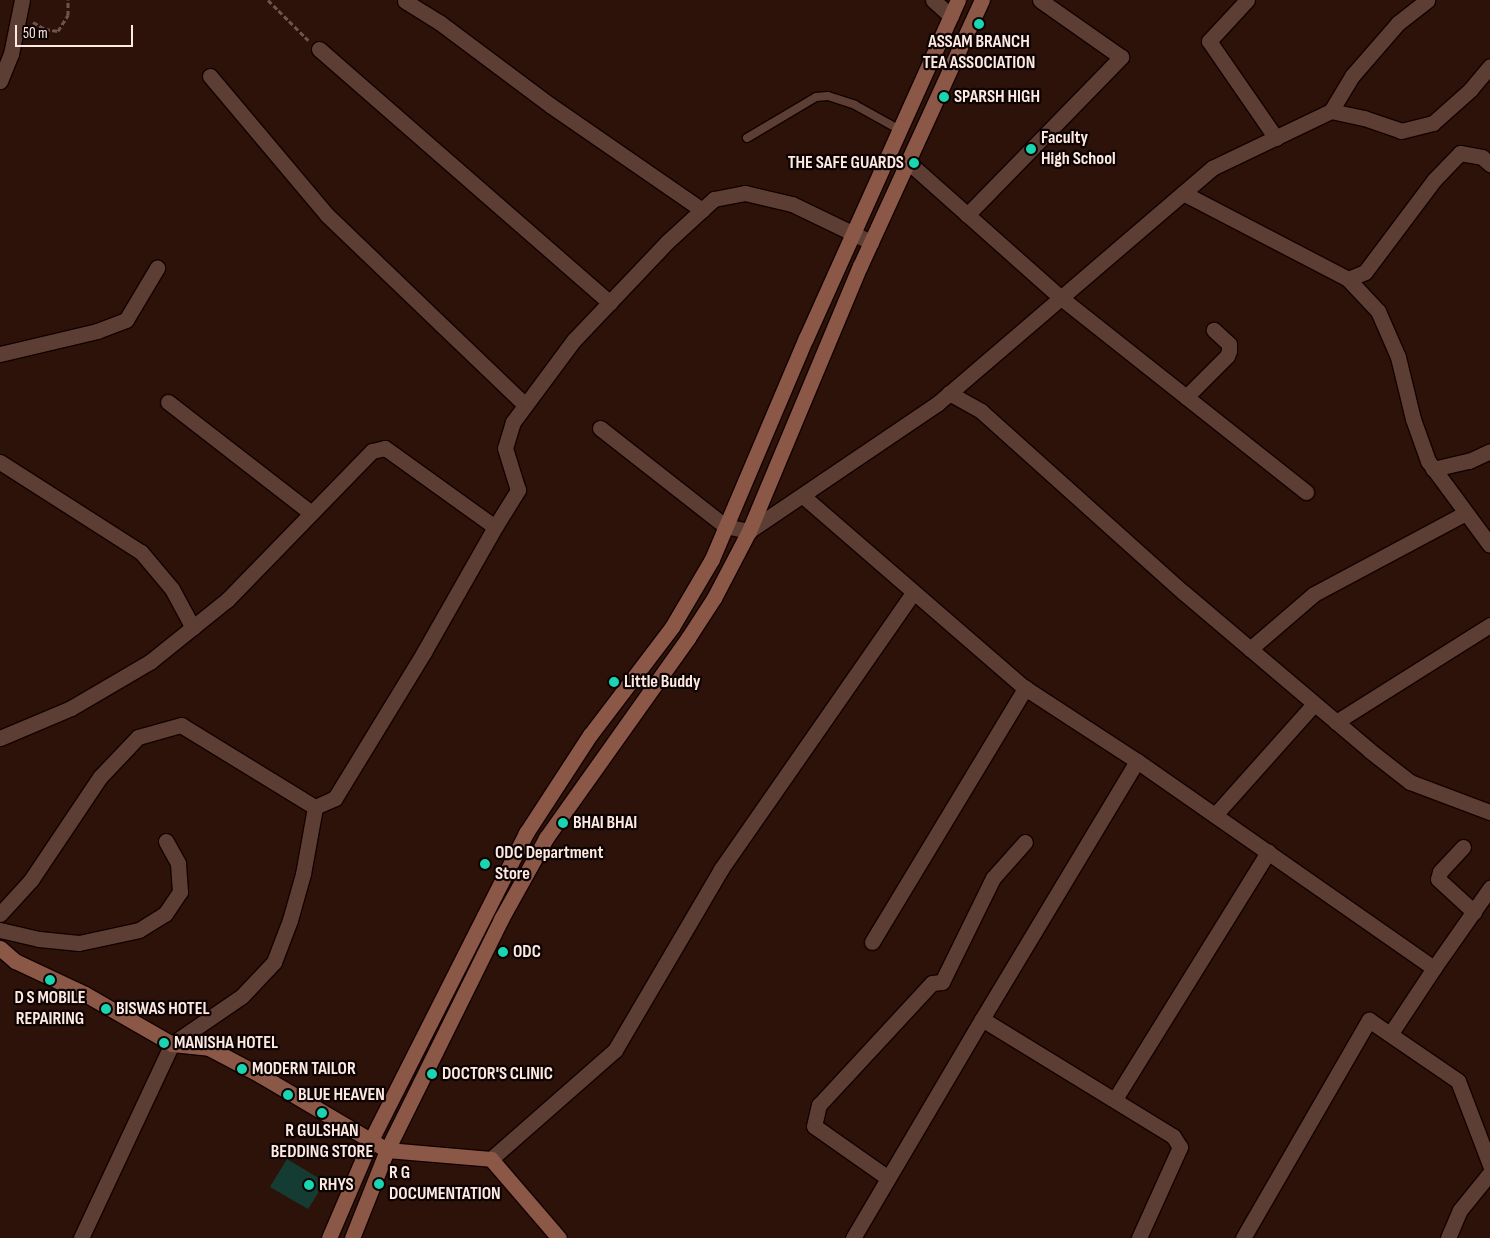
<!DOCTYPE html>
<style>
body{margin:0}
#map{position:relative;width:1490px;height:1238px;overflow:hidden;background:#2d1209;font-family:"Sofia Sans Condensed",sans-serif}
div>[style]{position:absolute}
.building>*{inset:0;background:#153c32}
.path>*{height:3px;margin-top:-1.5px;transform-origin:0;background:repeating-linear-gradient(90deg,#6d544c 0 5px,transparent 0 7.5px)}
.roads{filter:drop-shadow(1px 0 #130100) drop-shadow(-1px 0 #130100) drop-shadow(0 1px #130100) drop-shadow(0 -1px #130100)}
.lane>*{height:8px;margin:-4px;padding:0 4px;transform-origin:4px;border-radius:4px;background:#5d3e34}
.street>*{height:15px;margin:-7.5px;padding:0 7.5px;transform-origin:7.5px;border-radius:7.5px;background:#5d3e34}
.secondary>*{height:15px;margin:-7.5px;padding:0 7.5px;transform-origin:7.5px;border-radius:7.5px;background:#8b5847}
.dots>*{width:14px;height:14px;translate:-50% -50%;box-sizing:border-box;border:2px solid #0d0302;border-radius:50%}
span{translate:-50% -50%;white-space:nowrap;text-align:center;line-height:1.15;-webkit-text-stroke:4.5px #0d0302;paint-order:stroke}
.poi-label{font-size:18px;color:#fde9e2;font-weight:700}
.left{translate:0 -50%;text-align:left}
.right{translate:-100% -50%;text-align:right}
.scale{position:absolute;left:15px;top:25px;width:118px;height:22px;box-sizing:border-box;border:2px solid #fde9e2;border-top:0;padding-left:6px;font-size:15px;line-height:18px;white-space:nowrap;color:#fde9e2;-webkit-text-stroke:4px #0d0302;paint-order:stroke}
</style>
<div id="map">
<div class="building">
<i style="clip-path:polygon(287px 1159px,325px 1182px,308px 1209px,270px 1187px)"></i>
</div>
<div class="path">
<i style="left:268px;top:0;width:57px;rotate:45deg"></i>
<i style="left:33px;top:22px;width:14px;rotate:30deg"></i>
<i style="left:45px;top:29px;width:13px;rotate:9deg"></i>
<i style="left:58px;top:31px;width:19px;rotate:-58deg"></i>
<i style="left:68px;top:15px;width:15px;rotate:-90deg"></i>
</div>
<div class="roads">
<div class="lane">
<i style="left:747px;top:138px;width:80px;rotate:-30.7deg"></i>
<i style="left:816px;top:97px;width:12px;rotate:-5deg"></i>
<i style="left:828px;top:96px;width:28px;rotate:18deg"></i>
<i style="left:855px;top:105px;width:51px;rotate:29.1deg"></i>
</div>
<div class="street">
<i style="left:933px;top:0;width:24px;rotate:42deg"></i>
<i style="left:1247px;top:0;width:56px;rotate:132.8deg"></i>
<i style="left:1209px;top:41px;width:118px;rotate:55.4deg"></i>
<i style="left:405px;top:1px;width:40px;rotate:32deg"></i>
<i style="left:439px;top:22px;width:139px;rotate:36.8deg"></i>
<i style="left:550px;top:105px;width:185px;rotate:34.6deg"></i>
<i style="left:319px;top:49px;width:386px;rotate:41.1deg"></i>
<i style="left:210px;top:76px;width:182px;rotate:49.9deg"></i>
<i style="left:327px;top:215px;width:274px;rotate:43.8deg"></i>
<i style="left:0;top:81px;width:29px;rotate:-68deg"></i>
<i style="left:11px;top:54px;width:55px;rotate:-78.5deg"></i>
<i style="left:1331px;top:111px;width:41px;rotate:-59deg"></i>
<i style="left:1352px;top:76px;width:70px;rotate:-49deg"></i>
<i style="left:1398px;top:23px;width:37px;rotate:-38deg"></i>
<i style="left:908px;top:162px;width:203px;rotate:41.6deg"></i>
<i style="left:1060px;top:297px;width:314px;rotate:38.4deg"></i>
<i style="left:1183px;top:193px;width:186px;rotate:27.5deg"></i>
<i style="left:1348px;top:279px;width:44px;rotate:46.8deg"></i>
<i style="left:1378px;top:311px;width:50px;rotate:66.5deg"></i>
<i style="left:1398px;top:357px;width:64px;rotate:76.4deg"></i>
<i style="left:1413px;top:419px;width:45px;rotate:70.3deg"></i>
<i style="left:1428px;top:461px;width:104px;rotate:53.6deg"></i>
<i style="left:967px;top:215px;width:221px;rotate:-45.7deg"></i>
<i style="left:1121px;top:57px;width:99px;rotate:-144.9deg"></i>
<i style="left:1348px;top:279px;width:18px;rotate:-22deg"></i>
<i style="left:1365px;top:272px;width:115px;rotate:-53.1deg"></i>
<i style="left:1434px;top:180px;width:37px;rotate:-46deg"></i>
<i style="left:1460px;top:153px;width:22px;rotate:10deg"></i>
<i style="left:1482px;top:157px;width:11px;rotate:41deg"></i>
<i style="left:0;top:354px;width:100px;rotate:-13.3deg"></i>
<i style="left:97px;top:331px;width:31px;rotate:-21deg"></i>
<i style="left:126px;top:320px;width:61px;rotate:-59.2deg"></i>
<i style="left:949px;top:393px;width:37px;rotate:29deg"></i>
<i style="left:981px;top:411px;width:271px;rotate:41.9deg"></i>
<i style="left:1183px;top:592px;width:244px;rotate:40.3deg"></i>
<i style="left:1369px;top:750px;width:52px;rotate:38deg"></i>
<i style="left:1410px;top:782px;width:85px;rotate:20.6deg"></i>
<i style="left:1186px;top:397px;width:58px;rotate:-45deg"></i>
<i style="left:1227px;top:356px;width:5px;rotate:-68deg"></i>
<i style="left:1229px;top:351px;width:7px;rotate:-90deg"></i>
<i style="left:1229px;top:344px;width:21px;rotate:-137deg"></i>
<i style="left:168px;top:402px;width:181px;rotate:37.8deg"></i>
<i style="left:600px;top:428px;width:159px;rotate:38.1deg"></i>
<i style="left:725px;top:526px;width:25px;rotate:12deg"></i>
<i style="left:749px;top:531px;width:228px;rotate:-34.1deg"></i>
<i style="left:938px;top:403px;width:361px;rotate:-40.6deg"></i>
<i style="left:1212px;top:168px;width:132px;rotate:-25.6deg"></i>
<i style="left:1331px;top:111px;width:34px;rotate:12deg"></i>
<i style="left:1364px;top:118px;width:39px;rotate:19deg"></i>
<i style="left:1401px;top:131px;width:33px;rotate:-14deg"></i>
<i style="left:1433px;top:123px;width:50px;rotate:-41.7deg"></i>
<i style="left:1470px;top:90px;width:31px;rotate:-50deg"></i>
<i style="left:0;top:462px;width:167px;rotate:32.6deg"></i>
<i style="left:141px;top:552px;width:48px;rotate:50deg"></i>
<i style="left:172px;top:589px;width:44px;rotate:61.7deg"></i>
<i style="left:1433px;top:469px;width:37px;rotate:-13deg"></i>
<i style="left:1469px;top:461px;width:23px;rotate:-25deg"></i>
<i style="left:803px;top:496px;width:294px;rotate:40.9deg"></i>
<i style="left:1025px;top:688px;width:134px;rotate:33.1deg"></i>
<i style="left:1137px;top:761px;width:362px;rotate:34.9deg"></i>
<i style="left:1434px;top:968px;width:98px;rotate:-55deg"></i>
<i style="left:1250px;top:649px;width:84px;rotate:-40.7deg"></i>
<i style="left:1314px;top:594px;width:172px;rotate:-28.1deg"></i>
<i style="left:1336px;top:722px;width:182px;rotate:-32.2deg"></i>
<i style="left:0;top:738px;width:77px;rotate:-22.9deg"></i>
<i style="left:71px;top:708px;width:93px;rotate:-30.4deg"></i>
<i style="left:151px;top:661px;width:97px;rotate:-38.8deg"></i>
<i style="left:227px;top:600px;width:208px;rotate:-45.8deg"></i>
<i style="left:372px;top:451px;width:13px;rotate:-13deg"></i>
<i style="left:385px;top:448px;width:135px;rotate:35.7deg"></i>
<i style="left:495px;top:527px;width:44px;rotate:-58.1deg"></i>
<i style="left:518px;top:490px;width:44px;rotate:-107.2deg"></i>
<i style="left:505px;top:448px;width:27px;rotate:-73deg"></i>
<i style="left:513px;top:422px;width:102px;rotate:-53.4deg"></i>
<i style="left:574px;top:340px;width:135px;rotate:-46.5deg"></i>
<i style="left:667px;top:242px;width:64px;rotate:-42.5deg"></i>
<i style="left:714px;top:199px;width:32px;rotate:-11deg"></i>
<i style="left:745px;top:193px;width:48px;rotate:13.2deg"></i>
<i style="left:792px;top:204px;width:88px;rotate:25.7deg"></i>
<i style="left:1215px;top:815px;width:149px;rotate:-48.3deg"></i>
<i style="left:1463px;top:847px;width:34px;rotate:133deg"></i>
<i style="left:1440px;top:872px;width:7px;rotate:106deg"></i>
<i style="left:1438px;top:879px;width:49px;rotate:42.5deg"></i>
<i style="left:0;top:914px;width:46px;rotate:-47.6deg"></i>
<i style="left:31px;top:880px;width:124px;rotate:-56.2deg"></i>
<i style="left:100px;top:777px;width:55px;rotate:-46.5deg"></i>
<i style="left:138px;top:737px;width:45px;rotate:-15.6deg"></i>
<i style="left:181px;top:725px;width:157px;rotate:31.5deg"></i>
<i style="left:0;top:930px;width:40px;rotate:13deg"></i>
<i style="left:39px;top:939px;width:40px;rotate:5.7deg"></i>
<i style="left:79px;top:943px;width:61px;rotate:-12.2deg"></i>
<i style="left:139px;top:930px;width:31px;rotate:-32deg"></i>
<i style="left:165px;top:914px;width:27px;rotate:-56deg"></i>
<i style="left:180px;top:892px;width:29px;rotate:-94deg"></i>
<i style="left:178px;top:863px;width:25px;rotate:-119deg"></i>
<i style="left:872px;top:942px;width:297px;rotate:-58.9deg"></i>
<i style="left:982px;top:1019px;width:224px;rotate:31.5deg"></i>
<i style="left:1173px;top:1136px;width:13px;rotate:58deg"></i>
<i style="left:1180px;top:1147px;width:100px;rotate:114.3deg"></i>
<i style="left:1391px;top:1033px;width:78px;rotate:-56.5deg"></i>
<i style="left:1115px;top:1099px;width:291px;rotate:-58.2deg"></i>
<i style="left:491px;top:1159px;width:165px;rotate:-41.3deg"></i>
<i style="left:615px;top:1050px;width:210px;rotate:-59.6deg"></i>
<i style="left:721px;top:869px;width:336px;rotate:-55.2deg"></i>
<i style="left:888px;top:1178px;width:90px;rotate:-144.9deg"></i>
<i style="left:814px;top:1126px;width:22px;rotate:-77deg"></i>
<i style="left:819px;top:1105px;width:166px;rotate:-47.2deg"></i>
<i style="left:932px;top:983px;width:10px;rotate:-6deg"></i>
<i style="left:942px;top:982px;width:116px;rotate:-63.9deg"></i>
<i style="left:993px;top:878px;width:48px;rotate:-48.4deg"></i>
<i style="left:81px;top:1238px;width:214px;rotate:-64.9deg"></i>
<i style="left:172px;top:1044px;width:85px;rotate:-34.4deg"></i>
<i style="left:242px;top:996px;width:47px;rotate:-46.7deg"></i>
<i style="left:274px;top:962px;width:45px;rotate:-69.1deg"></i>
<i style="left:290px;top:920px;width:48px;rotate:-74.2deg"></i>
<i style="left:303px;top:874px;width:68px;rotate:-79.8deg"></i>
<i style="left:315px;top:807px;width:22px;rotate:-24deg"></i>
<i style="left:335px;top:798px;width:171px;rotate:-58.6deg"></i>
<i style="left:424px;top:652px;width:144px;rotate:-60.4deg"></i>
<i style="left:853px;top:1238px;width:254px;rotate:-59.5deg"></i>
<i style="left:982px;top:1019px;width:301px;rotate:-59deg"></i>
<i style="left:1243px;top:1238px;width:252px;rotate:-60deg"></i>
<i style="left:1369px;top:1020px;width:108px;rotate:34.4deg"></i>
<i style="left:1458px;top:1081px;width:90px;rotate:69.1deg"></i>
<i style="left:1448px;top:1238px;width:30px;rotate:-67deg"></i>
<i style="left:1460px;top:1210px;width:48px;rotate:-51deg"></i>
</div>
<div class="secondary">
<i style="left:0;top:948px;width:20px;rotate:41deg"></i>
<i style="left:15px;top:961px;width:77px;rotate:25.2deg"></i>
<i style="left:85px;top:994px;width:100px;rotate:29.9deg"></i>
<i style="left:172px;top:1044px;width:37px;rotate:6deg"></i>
<i style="left:209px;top:1048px;width:58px;rotate:27.9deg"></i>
<i style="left:260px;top:1075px;width:147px;rotate:30.6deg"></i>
<i style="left:387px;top:1150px;width:104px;rotate:4.9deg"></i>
<i style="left:491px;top:1159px;width:104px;rotate:49.3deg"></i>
<i style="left:329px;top:1238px;width:107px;rotate:-66.8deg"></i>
<i style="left:371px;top:1140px;width:344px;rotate:-63.2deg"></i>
<i style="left:526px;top:833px;width:117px;rotate:-56.9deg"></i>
<i style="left:590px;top:735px;width:136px;rotate:-52.8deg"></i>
<i style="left:672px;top:627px;width:79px;rotate:-59.5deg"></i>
<i style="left:712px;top:559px;width:240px;rotate:-67deg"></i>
<i style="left:806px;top:338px;width:371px;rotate:-65.8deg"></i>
<i style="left:352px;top:1238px;width:95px;rotate:-68.3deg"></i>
<i style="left:387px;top:1150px;width:258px;rotate:-63.7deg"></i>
<i style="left:501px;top:919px;width:93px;rotate:-60.9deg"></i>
<i style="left:546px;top:838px;width:245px;rotate:-54.6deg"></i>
<i style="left:688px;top:638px;width:48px;rotate:-57deg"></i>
<i style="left:714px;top:598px;width:76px;rotate:-62.4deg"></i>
<i style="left:749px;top:531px;width:287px;rotate:-67.3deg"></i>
<i style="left:860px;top:266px;width:293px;rotate:-65.4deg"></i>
</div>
</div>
<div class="dots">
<i style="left:979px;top:24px;background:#19d5b2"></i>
<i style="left:944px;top:97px;background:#19d5b2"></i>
<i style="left:1031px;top:149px;background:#19d5b2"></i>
<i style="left:914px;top:163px;background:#19d5b2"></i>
<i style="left:614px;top:682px;background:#19d5b2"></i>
<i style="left:563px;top:823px;background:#19d5b2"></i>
<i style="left:485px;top:864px;background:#19d5b2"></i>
<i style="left:503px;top:952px;background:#19d5b2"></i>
<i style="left:50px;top:980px;background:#19d5b2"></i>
<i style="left:106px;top:1009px;background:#19d5b2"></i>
<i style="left:164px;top:1043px;background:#19d5b2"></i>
<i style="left:242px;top:1069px;background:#19d5b2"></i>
<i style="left:432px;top:1074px;background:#19d5b2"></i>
<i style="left:288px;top:1095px;background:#19d5b2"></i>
<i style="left:322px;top:1113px;background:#19d5b2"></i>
<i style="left:379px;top:1184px;background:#19d5b2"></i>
<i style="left:309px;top:1185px;background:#19d5b2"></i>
</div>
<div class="poi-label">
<span style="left:979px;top:53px">ASSAM BRANCH<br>TEA ASSOCIATION</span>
<span class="left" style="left:954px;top:97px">SPARSH HIGH</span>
<span class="left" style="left:1041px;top:149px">Faculty<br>High School</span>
<span class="right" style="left:904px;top:163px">THE SAFE GUARDS</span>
<span class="left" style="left:624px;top:682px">Little Buddy</span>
<span class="left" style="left:573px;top:823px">BHAI BHAI</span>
<span class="left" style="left:495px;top:864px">ODC Department<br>Store</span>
<span class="left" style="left:513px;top:952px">ODC</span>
<span style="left:50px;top:1009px">D S MOBILE<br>REPAIRING</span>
<span class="left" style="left:116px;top:1009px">BISWAS HOTEL</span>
<span class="left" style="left:174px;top:1043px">MANISHA HOTEL</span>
<span class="left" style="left:252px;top:1069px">MODERN TAILOR</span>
<span class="left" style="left:442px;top:1074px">DOCTOR'S CLINIC</span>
<span class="left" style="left:298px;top:1095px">BLUE HEAVEN</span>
<span style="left:322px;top:1142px">R GULSHAN<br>BEDDING STORE</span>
<span class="left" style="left:389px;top:1184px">R G<br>DOCUMENTATION</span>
<span class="left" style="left:319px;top:1185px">RHYS</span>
</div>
<div class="scale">50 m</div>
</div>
